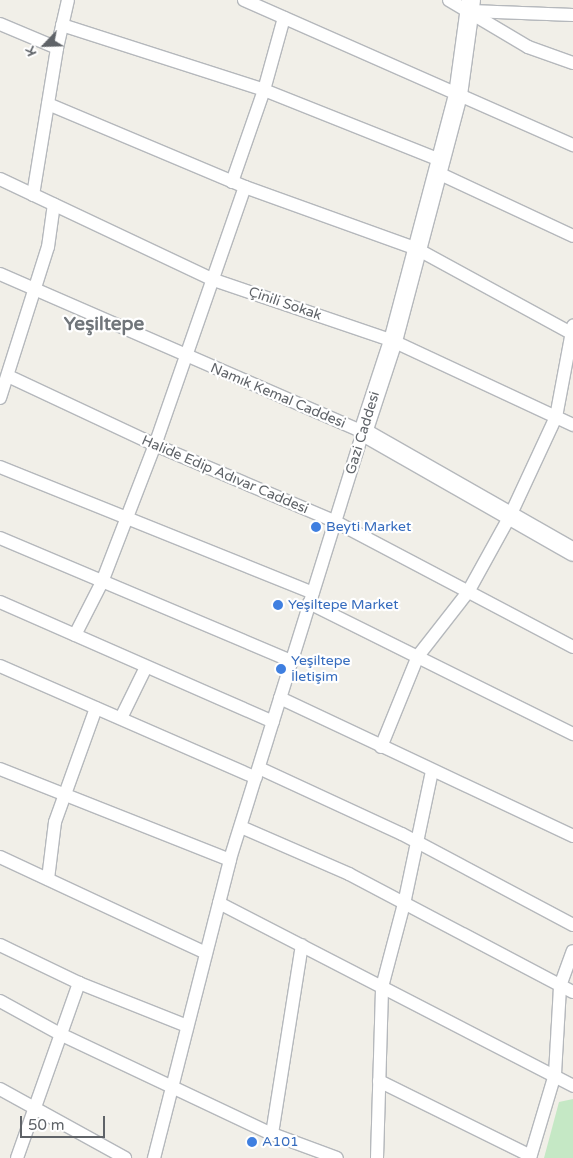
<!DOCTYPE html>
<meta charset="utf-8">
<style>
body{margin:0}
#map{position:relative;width:573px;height:1158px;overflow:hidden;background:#f1efe8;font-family:"Varela Round",sans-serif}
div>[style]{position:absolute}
.green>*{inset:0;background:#c5e8c5}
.roads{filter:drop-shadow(1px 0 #b5b8bc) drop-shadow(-1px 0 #b5b8bc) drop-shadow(0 1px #b5b8bc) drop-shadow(0 -1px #b5b8bc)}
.street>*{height:12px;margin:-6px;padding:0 6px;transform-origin:6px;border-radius:6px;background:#fff}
.secondary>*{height:18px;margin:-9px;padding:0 9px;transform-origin:9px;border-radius:9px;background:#fff}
.dots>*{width:14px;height:14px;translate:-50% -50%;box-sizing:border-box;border:2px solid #fff;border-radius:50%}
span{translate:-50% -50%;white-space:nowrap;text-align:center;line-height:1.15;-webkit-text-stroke:4.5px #fff;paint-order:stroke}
.street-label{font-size:14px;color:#5f6368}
.shop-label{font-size:14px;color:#366cbe}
.left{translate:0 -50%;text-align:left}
.district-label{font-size:19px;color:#70757a;font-weight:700}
.north{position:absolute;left:20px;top:20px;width:50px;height:50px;-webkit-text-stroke:4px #fff;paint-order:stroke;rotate:246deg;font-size:14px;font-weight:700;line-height:20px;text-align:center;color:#5f6368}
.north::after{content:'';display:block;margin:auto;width:18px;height:22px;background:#5f6368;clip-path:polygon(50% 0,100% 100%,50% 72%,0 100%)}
.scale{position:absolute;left:20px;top:1116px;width:85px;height:22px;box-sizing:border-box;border:2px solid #5f6368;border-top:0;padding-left:6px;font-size:15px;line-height:18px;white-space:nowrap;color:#5f6368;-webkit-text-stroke:4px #fff;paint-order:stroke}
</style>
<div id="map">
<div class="green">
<i style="clip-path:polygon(573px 1099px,573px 1158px,544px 1158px,559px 1102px)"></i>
</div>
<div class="roads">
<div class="street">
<i style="left:244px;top:0;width:360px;rotate:23.8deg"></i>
<i style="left:449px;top:0;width:92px;rotate:30.7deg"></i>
<i style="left:528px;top:47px;width:48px;rotate:19.6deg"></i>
<i style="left:471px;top:11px;width:102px;rotate:2.2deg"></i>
<i style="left:0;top:24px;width:62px;rotate:22.8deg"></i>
<i style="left:62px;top:25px;width:212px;rotate:17.8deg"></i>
<i style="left:264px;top:90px;width:189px;rotate:21.7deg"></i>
<i style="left:48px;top:104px;width:214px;rotate:22.8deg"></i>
<i style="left:245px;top:187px;width:183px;rotate:19.8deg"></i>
<i style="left:417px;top:249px;width:178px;rotate:28.6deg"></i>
<i style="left:436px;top:172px;width:151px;rotate:25deg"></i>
<i style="left:0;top:179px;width:237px;rotate:25.3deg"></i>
<i style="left:214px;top:280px;width:189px;rotate:18.8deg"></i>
<i style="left:393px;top:341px;width:199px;rotate:25deg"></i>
<i style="left:232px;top:182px;width:97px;rotate:-70.8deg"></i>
<i style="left:264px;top:90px;width:75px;rotate:-74.5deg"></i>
<i style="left:33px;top:195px;width:149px;rotate:-80.7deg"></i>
<i style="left:57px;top:48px;width:49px;rotate:-77.1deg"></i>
<i style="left:0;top:274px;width:396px;rotate:23.5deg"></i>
<i style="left:363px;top:432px;width:448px;rotate:107.3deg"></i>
<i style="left:230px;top:860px;width:308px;rotate:104.3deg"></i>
<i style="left:8px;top:376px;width:162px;rotate:25.1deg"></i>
<i style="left:155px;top:445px;width:197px;rotate:23deg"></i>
<i style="left:336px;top:522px;width:268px;rotate:27.8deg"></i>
<i style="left:0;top:398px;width:158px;rotate:-72.4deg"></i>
<i style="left:48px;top:247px;width:43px;rotate:-82.1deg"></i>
<i style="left:0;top:467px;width:337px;rotate:21.9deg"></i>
<i style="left:0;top:538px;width:316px;rotate:22.9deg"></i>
<i style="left:0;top:602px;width:298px;rotate:23.7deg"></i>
<i style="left:309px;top:603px;width:295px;rotate:26.4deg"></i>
<i style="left:75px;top:635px;width:59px;rotate:-63deg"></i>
<i style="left:102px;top:582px;width:147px;rotate:-68.9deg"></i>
<i style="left:155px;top:445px;width:273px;rotate:-70.8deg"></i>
<i style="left:0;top:666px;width:279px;rotate:23.6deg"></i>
<i style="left:280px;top:698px;width:324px;rotate:25.2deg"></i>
<i style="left:121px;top:718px;width:57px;rotate:-63.9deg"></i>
<i style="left:381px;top:747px;width:98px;rotate:-67.9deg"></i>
<i style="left:418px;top:656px;width:81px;rotate:-52deg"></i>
<i style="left:468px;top:592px;width:87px;rotate:-61.1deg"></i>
<i style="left:510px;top:516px;width:109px;rotate:-65.1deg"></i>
<i style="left:556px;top:417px;width:93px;rotate:-79.4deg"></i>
<i style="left:259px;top:768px;width:157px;rotate:24.8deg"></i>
<i style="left:402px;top:834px;width:194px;rotate:28deg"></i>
<i style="left:0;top:769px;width:247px;rotate:21.6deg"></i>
<i style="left:241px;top:827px;width:118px;rotate:23.5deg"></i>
<i style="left:349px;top:874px;width:253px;rotate:27.8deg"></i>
<i style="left:0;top:857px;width:227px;rotate:25deg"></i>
<i style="left:48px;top:879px;width:57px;rotate:-83deg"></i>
<i style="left:55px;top:822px;width:121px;rotate:-70.2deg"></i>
<i style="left:219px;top:903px;width:399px;rotate:27.3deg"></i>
<i style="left:0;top:945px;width:88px;rotate:25.7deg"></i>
<i style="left:79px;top:983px;width:116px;rotate:21.7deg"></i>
<i style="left:0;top:1001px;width:68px;rotate:28.8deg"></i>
<i style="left:60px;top:1034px;width:234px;rotate:25.3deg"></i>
<i style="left:272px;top:1134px;width:69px;rotate:20.3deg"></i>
<i style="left:379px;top:1081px;width:169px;rotate:26.3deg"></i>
<i style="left:0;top:1089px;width:143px;rotate:28.9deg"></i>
<i style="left:272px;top:1134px;width:191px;rotate:-81deg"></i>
<i style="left:17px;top:1158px;width:186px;rotate:-70.5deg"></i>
<i style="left:377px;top:1158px;width:171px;rotate:-88.3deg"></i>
<i style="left:382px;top:987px;width:86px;rotate:-75.2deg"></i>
<i style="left:404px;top:904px;width:136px;rotate:-78.1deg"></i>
<i style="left:530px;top:1158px;width:88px;rotate:-73.4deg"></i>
<i style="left:555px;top:1074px;width:88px;rotate:-86.7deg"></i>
<i style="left:560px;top:986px;width:37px;rotate:-70deg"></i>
</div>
<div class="secondary">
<i style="left:471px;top:0;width:96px;rotate:97.8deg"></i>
<i style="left:458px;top:95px;width:254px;rotate:104.8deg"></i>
<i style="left:393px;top:341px;width:96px;rotate:108.2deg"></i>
<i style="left:363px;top:432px;width:242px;rotate:29.7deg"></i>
</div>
</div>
<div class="dots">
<i style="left:316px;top:527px;background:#3f7fe0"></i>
<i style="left:278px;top:605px;background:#3f7fe0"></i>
<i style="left:281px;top:669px;background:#3f7fe0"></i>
<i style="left:252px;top:1142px;background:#3f7fe0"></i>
</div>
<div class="street-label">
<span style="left:285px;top:304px;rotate:19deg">Çinili Sokak</span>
<span style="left:278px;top:396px;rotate:23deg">Namık Kemal Caddesi</span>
<span style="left:363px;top:433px;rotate:-73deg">Gazi Caddesi</span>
<span style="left:225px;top:475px;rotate:23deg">Halide Edip Adıvar Caddesi</span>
</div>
<div class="shop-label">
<span class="left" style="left:326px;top:527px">Beyti Market</span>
<span class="left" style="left:288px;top:605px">Yeşiltepe Market</span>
<span class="left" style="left:291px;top:669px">Yeşiltepe<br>İletişim</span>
<span class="left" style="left:262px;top:1142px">A101</span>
</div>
<div class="district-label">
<span style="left:104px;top:325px">Yeşiltepe</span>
</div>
<div class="north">K</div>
<div class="scale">50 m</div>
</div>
